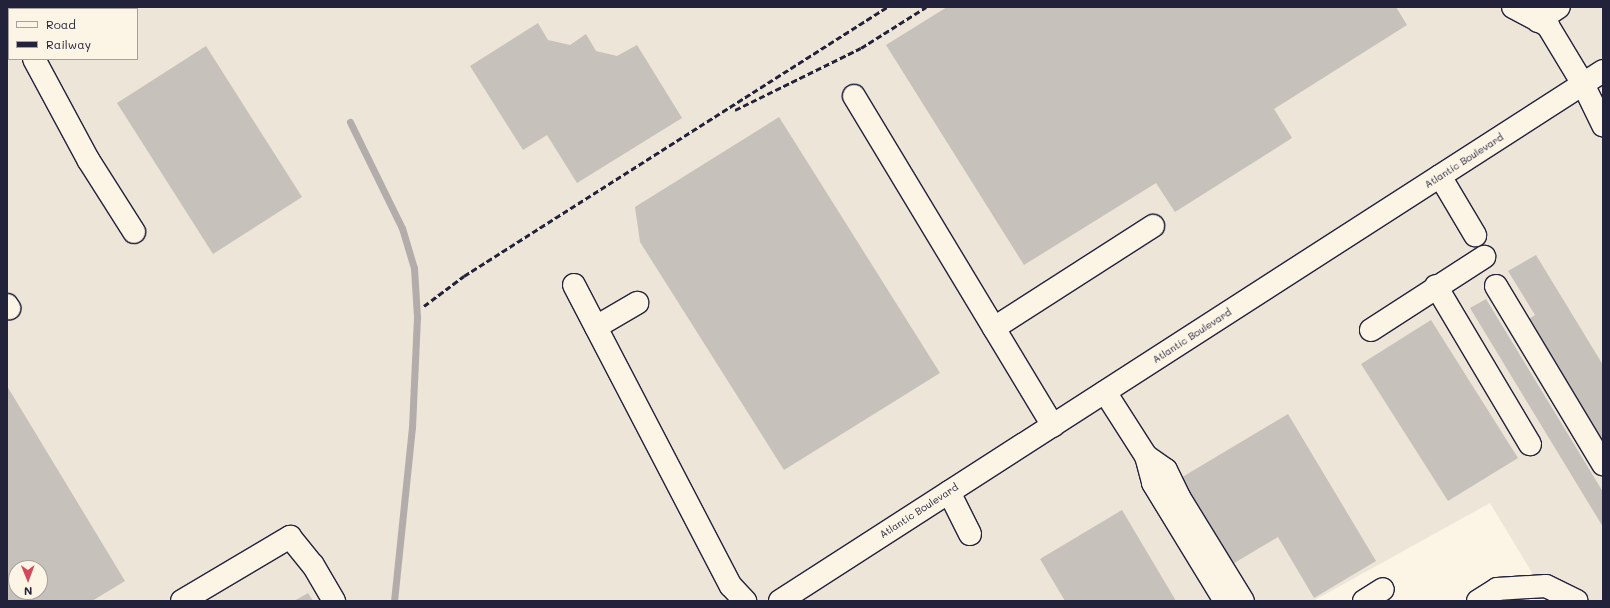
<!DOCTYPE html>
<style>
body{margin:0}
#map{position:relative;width:1610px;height:608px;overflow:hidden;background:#fcf5e5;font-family:Mali,sans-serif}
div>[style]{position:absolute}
.built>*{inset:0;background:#ece5d8}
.stream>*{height:7px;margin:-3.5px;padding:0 3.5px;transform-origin:3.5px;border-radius:3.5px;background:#b2adab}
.building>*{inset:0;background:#c6c1bb}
.roads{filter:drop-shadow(1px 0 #22223b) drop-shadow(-1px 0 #22223b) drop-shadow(0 1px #22223b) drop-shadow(0 -1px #22223b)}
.minor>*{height:22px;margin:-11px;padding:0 11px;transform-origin:11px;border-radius:11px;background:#fcf5e5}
.rail>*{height:3px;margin-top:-1.5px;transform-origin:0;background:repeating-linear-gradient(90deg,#22223b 0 6px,transparent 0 9px)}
span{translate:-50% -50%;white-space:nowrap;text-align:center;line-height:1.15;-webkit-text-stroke:3px #fcf5e5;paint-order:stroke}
.street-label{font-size:10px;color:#22223b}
.frame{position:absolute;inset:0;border:8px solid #22223b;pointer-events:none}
.legend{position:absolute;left:8px;top:8px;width:130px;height:52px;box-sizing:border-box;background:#fcf5e5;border:1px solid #a5a1a1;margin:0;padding:5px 7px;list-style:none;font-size:12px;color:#22223b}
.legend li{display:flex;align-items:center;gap:8px;height:20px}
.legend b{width:20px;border:1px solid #a5a1a1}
.north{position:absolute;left:8px;top:560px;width:40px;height:40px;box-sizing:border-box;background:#fcf5e5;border:1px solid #a5a1a1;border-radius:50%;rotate:179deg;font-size:11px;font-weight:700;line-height:16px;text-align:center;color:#22223b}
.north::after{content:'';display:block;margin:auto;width:14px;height:18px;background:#d1495b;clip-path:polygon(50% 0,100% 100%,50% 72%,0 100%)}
</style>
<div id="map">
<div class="built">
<i style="clip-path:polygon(evenodd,7px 7px,1603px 7px,1603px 601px,1549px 601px,1490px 503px,1313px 601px,7px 601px,7px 7px,9px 9px,137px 9px,137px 59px,9px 59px,9px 9px,7px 7px,16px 568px,40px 568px,40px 592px,16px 592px,16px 568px)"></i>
</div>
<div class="stream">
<i style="left:350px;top:122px;width:118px;rotate:63.9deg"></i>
<i style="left:402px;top:228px;width:42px;rotate:73.3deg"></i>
<i style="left:414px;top:268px;width:49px;rotate:86.5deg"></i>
<i style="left:417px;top:317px;width:110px;rotate:92.6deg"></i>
<i style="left:412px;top:427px;width:175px;rotate:95.9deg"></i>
</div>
<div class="building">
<i style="clip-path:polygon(947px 7px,1396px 7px,1407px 25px,1274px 109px,1292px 138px,1175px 212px,1156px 183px,1024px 265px,886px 45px)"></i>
<i style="clip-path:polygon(538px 23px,548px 40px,570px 45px,586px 34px,596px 51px,617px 56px,637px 45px,682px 118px,577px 183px,547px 135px,523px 150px,470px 66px)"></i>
<i style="clip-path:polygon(206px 46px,302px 197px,213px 254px,117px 103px)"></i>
<i style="clip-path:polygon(779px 117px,940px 373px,784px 470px,640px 242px,635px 207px)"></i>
<i style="clip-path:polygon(1536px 255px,1603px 365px,1603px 453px,1523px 323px,1535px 315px,1508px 271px)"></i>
<i style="clip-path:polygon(1486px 299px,1603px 492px,1603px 527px,1470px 308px)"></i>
<i style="clip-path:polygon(1431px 320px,1518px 458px,1448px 501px,1361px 364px)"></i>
<i style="clip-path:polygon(evenodd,7px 386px,125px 581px,92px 601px,7px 601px,7px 386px,16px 568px,40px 568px,40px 592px,16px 592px,16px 568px)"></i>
<i style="clip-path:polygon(1288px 414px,1376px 561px,1314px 598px,1278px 537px,1231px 565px,1179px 479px)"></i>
<i style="clip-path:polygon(1122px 510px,1176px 601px,1065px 601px,1040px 559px)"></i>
<i style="clip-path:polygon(308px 593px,313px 601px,294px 601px)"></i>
</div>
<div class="roads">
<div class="minor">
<i style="left:1513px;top:7px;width:40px;rotate:28deg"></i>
<i style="left:1548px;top:26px;width:68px;rotate:58.9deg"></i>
<i style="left:1583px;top:84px;width:46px;rotate:64deg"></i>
<i style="left:67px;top:9px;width:4px;rotate:-34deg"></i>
<i style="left:1538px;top:21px;width:25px;rotate:-34deg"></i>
<i style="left:7px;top:46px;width:2px;rotate:-27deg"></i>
<i style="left:34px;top:59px;width:116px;rotate:61.7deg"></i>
<i style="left:89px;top:161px;width:84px;rotate:57.6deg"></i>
<i style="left:854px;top:96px;width:385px;rotate:58.9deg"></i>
<i style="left:1440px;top:176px;width:69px;rotate:59.3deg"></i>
<i style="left:574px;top:285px;width:339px;rotate:62.5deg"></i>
<i style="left:731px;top:586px;width:21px;rotate:47deg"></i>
<i style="left:1436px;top:286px;width:184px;rotate:59.3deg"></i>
<i style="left:1496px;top:286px;width:208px;rotate:59deg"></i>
<i style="left:7px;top:305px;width:4px;rotate:56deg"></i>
<i style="left:596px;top:327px;width:48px;rotate:-30.3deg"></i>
<i style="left:994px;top:328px;width:189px;rotate:-32.7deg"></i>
<i style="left:1371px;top:330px;width:135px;rotate:-32.9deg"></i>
<i style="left:1105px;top:392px;width:76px;rotate:57.4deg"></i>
<i style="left:1146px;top:456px;width:28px;rotate:75deg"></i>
<i style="left:1153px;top:483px;width:138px;rotate:58.6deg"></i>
<i style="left:1146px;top:456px;width:24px;rotate:35deg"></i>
<i style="left:1166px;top:470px;width:30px;rotate:64deg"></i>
<i style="left:1179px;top:497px;width:122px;rotate:58.4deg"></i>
<i style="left:949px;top:492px;width:47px;rotate:63.4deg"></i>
<i style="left:182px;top:601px;width:126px;rotate:-30.7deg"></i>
<i style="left:290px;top:537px;width:36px;rotate:51deg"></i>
<i style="left:313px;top:565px;width:42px;rotate:59.7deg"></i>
<i style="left:780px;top:601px;width:979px;rotate:-32.78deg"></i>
<i style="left:1364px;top:601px;width:22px;rotate:-32deg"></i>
<i style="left:1478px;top:601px;width:22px;rotate:-32deg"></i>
<i style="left:1497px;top:589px;width:49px;rotate:-3.5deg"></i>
<i style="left:1546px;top:586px;width:34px;rotate:26deg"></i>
</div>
</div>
<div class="rail">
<i style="left:735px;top:110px;width:140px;rotate:-26.2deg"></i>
<i style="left:861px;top:48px;width:77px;rotate:-32.2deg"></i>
<i style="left:424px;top:306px;width:50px;rotate:-36.9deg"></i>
<i style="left:464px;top:276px;width:501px;rotate:-32.45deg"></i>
</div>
<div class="street-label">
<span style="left:1464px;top:161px;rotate:-33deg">Atlantic Boulevard</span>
<span style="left:1192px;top:336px;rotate:-33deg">Atlantic Boulevard</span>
<span style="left:919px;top:511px;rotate:-33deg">Atlantic Boulevard</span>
</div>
<div class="frame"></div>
<ul class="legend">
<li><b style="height:5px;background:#fcf5e5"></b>Road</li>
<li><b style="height:5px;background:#22223b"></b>Railway</li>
</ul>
<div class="north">N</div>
</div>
